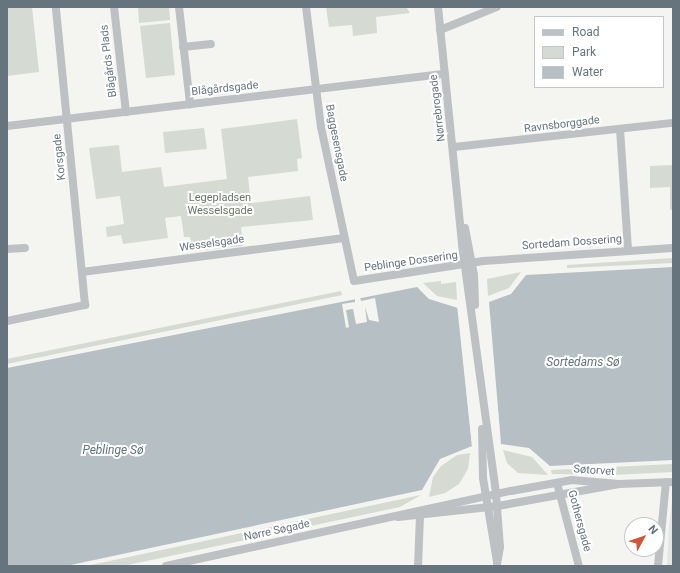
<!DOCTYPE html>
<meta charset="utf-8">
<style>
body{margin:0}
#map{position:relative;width:680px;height:573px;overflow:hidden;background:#f4f4f1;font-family:Roboto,sans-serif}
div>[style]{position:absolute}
.built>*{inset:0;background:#e4e5e4}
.green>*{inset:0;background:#d5dad2}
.water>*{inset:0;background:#b6c0c4}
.pier>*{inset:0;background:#f4f4f1}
.minor>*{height:8px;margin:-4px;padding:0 4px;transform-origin:4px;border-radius:4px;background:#bdc1c4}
span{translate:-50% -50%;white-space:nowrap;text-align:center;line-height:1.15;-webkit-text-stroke:4px #fff;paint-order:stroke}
.street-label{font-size:11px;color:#66747e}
.park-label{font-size:11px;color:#687664}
.water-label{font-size:12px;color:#62757b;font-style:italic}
.frame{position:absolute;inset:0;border:8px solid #66747e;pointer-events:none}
.legend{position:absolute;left:534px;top:16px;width:130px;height:72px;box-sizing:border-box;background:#fff;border:1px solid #c2c7cb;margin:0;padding:5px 7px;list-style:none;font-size:12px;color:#66747e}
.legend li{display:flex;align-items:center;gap:8px;height:20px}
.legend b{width:20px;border:1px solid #c2c7cb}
.north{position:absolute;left:624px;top:517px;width:40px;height:40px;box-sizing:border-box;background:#fff;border:1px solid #c2c7cb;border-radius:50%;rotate:50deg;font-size:11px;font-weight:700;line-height:16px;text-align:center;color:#66747e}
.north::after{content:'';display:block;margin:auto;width:14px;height:18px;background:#ce5636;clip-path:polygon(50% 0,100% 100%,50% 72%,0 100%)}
</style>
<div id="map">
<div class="built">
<i style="clip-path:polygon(673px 492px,673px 566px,667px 566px,669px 527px)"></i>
</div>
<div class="green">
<i style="clip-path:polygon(7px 7px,32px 7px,39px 72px,7px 76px)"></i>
<i style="clip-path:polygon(138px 7px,169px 7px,170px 20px,139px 23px)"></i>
<i style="clip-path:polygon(326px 7px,406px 7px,410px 13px,376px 17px,377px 33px,353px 36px,352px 25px,329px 27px)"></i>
<i style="clip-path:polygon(170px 23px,175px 75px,146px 78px,140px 26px)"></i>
<i style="clip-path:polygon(297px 119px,302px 158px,297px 159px,298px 171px,248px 177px,251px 203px,310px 196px,313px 220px,241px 227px,243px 246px,192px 251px,190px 237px,184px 237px,181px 216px,165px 218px,168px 238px,123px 244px,121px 235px,107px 237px,106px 227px,124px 224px,120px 196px,96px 199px,89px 148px,119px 145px,122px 172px,161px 167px,164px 187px,227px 179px,221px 129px)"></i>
<i style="clip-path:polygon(204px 128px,207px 149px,165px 153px,163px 132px)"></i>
<i style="clip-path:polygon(673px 165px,673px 209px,670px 210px,670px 187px,650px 188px,650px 166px)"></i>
<i style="clip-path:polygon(673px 258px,673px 263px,567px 268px,567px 265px)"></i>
<i style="clip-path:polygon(521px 272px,509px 288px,488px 296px,487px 279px)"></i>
<i style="clip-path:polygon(441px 281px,441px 284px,456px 282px,457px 300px,437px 296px,423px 283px)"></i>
<i style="clip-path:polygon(341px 291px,342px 295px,7px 364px,7px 359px)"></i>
<i style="clip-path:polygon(503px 450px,532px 457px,548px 475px,518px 473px,507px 463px)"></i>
<i style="clip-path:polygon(470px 453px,468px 469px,459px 484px,445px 493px,429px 497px,433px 477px,441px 466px,457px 455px)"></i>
<i style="clip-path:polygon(673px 464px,673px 472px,612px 475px,552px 474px,551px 470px)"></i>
<i style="clip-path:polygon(421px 495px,400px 507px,123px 566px,86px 566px)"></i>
</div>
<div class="water">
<i style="clip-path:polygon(673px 267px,673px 460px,550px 466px,529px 448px,501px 444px,489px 302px,511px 294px,526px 275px)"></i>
<i style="clip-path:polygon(417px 287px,429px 299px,458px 308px,472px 446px,440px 459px,422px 490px,66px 566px,7px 566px,7px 368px)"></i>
</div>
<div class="pier">
<i style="clip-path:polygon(355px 297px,360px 297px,361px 301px,375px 298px,379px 322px,369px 320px,365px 307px,367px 322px,356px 324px,353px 309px,346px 310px,349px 327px,346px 328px,342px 304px,355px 302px)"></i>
<i style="clip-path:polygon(489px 302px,488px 306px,501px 444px,486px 306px)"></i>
<i style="clip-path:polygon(457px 305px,460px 308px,474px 446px,472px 446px)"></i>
</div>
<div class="minor">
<i style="left:114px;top:7px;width:106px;rotate:83.5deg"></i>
<i style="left:179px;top:7px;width:98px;rotate:83.5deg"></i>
<i style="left:306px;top:7px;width:121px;rotate:82.9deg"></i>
<i style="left:321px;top:127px;width:157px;rotate:77.9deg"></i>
<i style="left:354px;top:281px;width:131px;rotate:-8.8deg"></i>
<i style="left:483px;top:261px;width:190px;rotate:-3.9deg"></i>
<i style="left:438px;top:7px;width:246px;rotate:84.2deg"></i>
<i style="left:463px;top:252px;width:244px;rotate:82.2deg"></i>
<i style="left:496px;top:494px;width:53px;rotate:85.7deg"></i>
<i style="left:500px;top:547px;width:17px;rotate:100deg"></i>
<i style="left:440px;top:30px;width:61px;rotate:-22deg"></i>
<i style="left:183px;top:47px;width:28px;rotate:-6deg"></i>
<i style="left:7px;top:126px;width:441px;rotate:-6.8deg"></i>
<i style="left:620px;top:129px;width:122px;rotate:86.2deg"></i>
<i style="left:454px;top:147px;width:220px;rotate:-6.3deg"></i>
<i style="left:465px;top:228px;width:48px;rotate:79.2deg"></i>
<i style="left:474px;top:275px;width:30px;rotate:88deg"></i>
<i style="left:7px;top:249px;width:18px;rotate:-3deg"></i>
<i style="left:82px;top:272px;width:264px;rotate:-7.4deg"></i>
<i style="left:7px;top:321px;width:80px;rotate:-11.6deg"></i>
<i style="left:85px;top:305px;width:299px;rotate:-95.6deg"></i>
<i style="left:482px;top:429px;width:49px;rotate:88.8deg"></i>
<i style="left:483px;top:478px;width:85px;rotate:80.5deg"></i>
<i style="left:557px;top:483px;width:86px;rotate:75.2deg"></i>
<i style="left:398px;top:517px;width:101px;rotate:-6.3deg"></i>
<i style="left:498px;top:506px;width:123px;rotate:-10.3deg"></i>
<i style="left:619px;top:484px;width:54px;rotate:-2.1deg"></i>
<i style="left:166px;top:566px;width:353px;rotate:-12.3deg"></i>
<i style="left:511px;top:491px;width:62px;rotate:-10.2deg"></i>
<i style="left:572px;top:480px;width:47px;rotate:4.9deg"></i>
<i style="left:418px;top:566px;width:49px;rotate:-87.7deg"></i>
<i style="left:658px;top:566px;width:84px;rotate:-84.6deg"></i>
</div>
<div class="street-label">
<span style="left:109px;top:61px;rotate:-97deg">Blågårds Plads</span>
<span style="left:225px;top:89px;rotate:-6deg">Blågårdsgade</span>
<span style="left:438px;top:108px;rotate:-97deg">Nørrebrogade</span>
<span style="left:562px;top:125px;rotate:-7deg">Ravnsborggade</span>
<span style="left:336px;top:143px;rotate:79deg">Baggesensgade</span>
<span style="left:60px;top:157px;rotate:-96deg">Korsgade</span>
<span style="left:572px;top:243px;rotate:-4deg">Sortedam Dossering</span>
<span style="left:212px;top:244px;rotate:-8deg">Wesselsgade</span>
<span style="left:411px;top:262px;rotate:-8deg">Peblinge Dossering</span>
<span style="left:594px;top:471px;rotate:4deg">Søtorvet</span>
<span style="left:579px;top:521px;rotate:75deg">Gothersgade</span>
<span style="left:277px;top:531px;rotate:-12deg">Nørre Søgade</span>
</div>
<div class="park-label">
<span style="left:220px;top:205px">Legepladsen<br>Wesselsgade</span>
</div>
<div class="water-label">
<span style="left:583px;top:363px">Sortedams Sø</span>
<span style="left:113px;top:451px">Peblinge Sø</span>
</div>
<div class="frame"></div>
<ul class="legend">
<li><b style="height:5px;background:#bdc1c4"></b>Road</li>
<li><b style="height:11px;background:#d5dad2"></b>Park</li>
<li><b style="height:11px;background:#b6c0c4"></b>Water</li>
</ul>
<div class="north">N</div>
</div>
